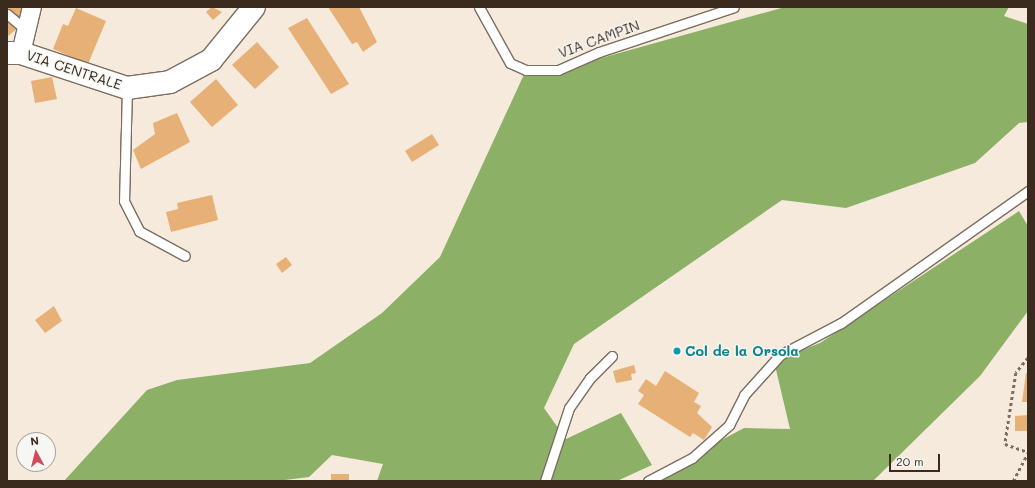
<!DOCTYPE html>
<style>
body{margin:0}
#map{position:relative;width:1035px;height:488px;overflow:hidden;background:#f5eadc;font-family:Mali,sans-serif}
div>[style]{position:absolute}
.forest>*{inset:0;background:#8bb066}
.building>*{inset:0;background:#e6b076}
.path>*{height:2.5px;margin-top:-1.25px;transform-origin:0;background:repeating-linear-gradient(90deg,#7c6d60 0 3px,transparent 0 6px)}
.roads{filter:drop-shadow(1px 0 #7c6d60) drop-shadow(-1px 0 #7c6d60) drop-shadow(0 1px #7c6d60) drop-shadow(0 -1px #7c6d60)}
.service>*{height:9px;margin:-4.5px;padding:0 4.5px;transform-origin:4.5px;border-radius:4.5px;background:#fff}
.minor>*{height:18px;margin:-9px;padding:0 9px;transform-origin:9px;border-radius:9px;background:#fff}
.tertiary>*{height:22px;margin:-11px;padding:0 11px;transform-origin:11px;border-radius:11px;background:#fff}
.dots>*{width:11px;height:11px;translate:-50% -50%;box-sizing:border-box;border:2px solid #f6f6f2;border-radius:50%}
span{translate:-50% -50%;white-space:nowrap;text-align:center;line-height:1.15;-webkit-text-stroke:3px #f6f6f2;paint-order:stroke}
.street-label{font-size:14px;color:#3b2a1e}
.culture-label{font-size:14px;color:#0d838f;font-weight:700}
.left{translate:0 -50%;text-align:left}
.frame{position:absolute;inset:0;border:8px solid #3b2a1e;pointer-events:none}
.north{position:absolute;left:16px;top:432px;width:40px;height:40px;box-sizing:border-box;background:#f6f6f2;border:1px solid #aba49d;border-radius:50%;rotate:353deg;font-size:11px;font-weight:700;line-height:16px;text-align:center;color:#3b2a1e}
.north::after{content:'';display:block;margin:auto;width:14px;height:18px;background:#d1495b;clip-path:polygon(50% 0,100% 100%,50% 72%,0 100%)}
.scale{position:absolute;left:889px;top:454px;width:51px;height:18px;box-sizing:border-box;border:2px solid #3b2a1e;border-top:0;padding-left:5px;font-size:12px;line-height:14px;white-space:nowrap;color:#3b2a1e;-webkit-text-stroke:3px #f6f6f2;paint-order:stroke}
</style>
<div id="map">
<div class="forest">
<i style="clip-path:polygon(785px 7px,1009px 7px,1004px 16px,1028px 24px,1028px 122px,1019px 123px,975px 163px,846px 208px,782px 200px,574px 344px,544px 408px,566px 439px,621px 413px,652px 465px,617px 481px,377px 481px,383px 464px,332px 455px,309px 477px,277px 481px,64px 481px,147px 390px,177px 380px,310px 363px,382px 313px,440px 257px,526px 70px,526px 76px,558px 70px)"></i>
<i style="clip-path:polygon(1019px 211px,1028px 226px,1028px 311px,980px 376px,873px 481px,645px 481px,744px 428px,790px 429px,774px 361px,820px 343px)"></i>
</div>
<div class="building">
<i style="clip-path:polygon(7px 7px,29px 7px,23px 24px,7px 11px)"></i>
<i style="clip-path:polygon(212px 7px,222px 12px,213px 20px,206px 12px)"></i>
<i style="clip-path:polygon(328px 7px,359px 7px,377px 42px,363px 52px,357px 42px,352px 44px)"></i>
<i style="clip-path:polygon(76px 8px,106px 21px,88px 64px,53px 49px,63px 24px,68px 26px)"></i>
<i style="clip-path:polygon(7px 18px,19px 27px,7px 37px)"></i>
<i style="clip-path:polygon(307px 18px,349px 84px,331px 94px,288px 28px)"></i>
<i style="clip-path:polygon(257px 42px,279px 67px,255px 89px,232px 65px)"></i>
<i style="clip-path:polygon(52px 77px,57px 99px,35px 103px,31px 81px)"></i>
<i style="clip-path:polygon(216px 79px,238px 105px,212px 127px,190px 102px)"></i>
<i style="clip-path:polygon(177px 113px,190px 142px,141px 169px,133px 150px,155px 134px,153px 123px)"></i>
<i style="clip-path:polygon(432px 134px,439px 145px,412px 162px,405px 151px)"></i>
<i style="clip-path:polygon(212px 195px,218px 220px,171px 232px,166px 212px,178px 209px,177px 203px)"></i>
<i style="clip-path:polygon(286px 257px,292px 265px,282px 273px,276px 264px)"></i>
<i style="clip-path:polygon(54px 306px,62px 321px,45px 333px,35px 320px)"></i>
<i style="clip-path:polygon(634px 365px,636px 373px,631px 374px,632px 380px,616px 383px,613px 371px)"></i>
<i style="clip-path:polygon(665px 371px,699px 393px,694px 402px,701px 406px,697px 413px,712px 427px,704px 440px,693px 433px,690px 437px,638px 404px,644px 395px,638px 391px,646px 379px,656px 386px)"></i>
<i style="clip-path:polygon(1026px 373px,1028px 373px,1028px 402px,1022px 402px)"></i>
<i style="clip-path:polygon(1028px 415px,1028px 431px,1015px 431px,1015px 416px)"></i>
<i style="clip-path:polygon(331px 474px,349px 474px,349px 481px,331px 481px)"></i>
</div>
<div class="path">
<i style="left:1028px;top:358px;width:19px;rotate:129deg"></i>
<i style="left:1016px;top:373px;width:72px;rotate:98.8deg"></i>
<i style="left:1005px;top:444px;width:24px;rotate:19deg"></i>
<i style="left:1013px;top:481px;width:32px;rotate:-62deg"></i>
</div>
<div class="roads">
<div class="service">
<i style="left:479px;top:7px;width:64px;rotate:61deg"></i>
<i style="left:510px;top:63px;width:17px;rotate:24deg"></i>
<i style="left:526px;top:70px;width:32px"></i>
<i style="left:558px;top:70px;width:45px;rotate:-23.7deg"></i>
<i style="left:599px;top:52px;width:142px;rotate:-18.4deg"></i>
<i style="left:7px;top:14px;width:26px;rotate:40deg"></i>
<i style="left:127px;top:88px;width:113px;rotate:91.5deg"></i>
<i style="left:124px;top:201px;width:34px;rotate:63deg"></i>
<i style="left:139px;top:231px;width:52px;rotate:28.5deg"></i>
<i style="left:545px;top:481px;width:77px;rotate:-71.8deg"></i>
<i style="left:569px;top:408px;width:37px;rotate:-55deg"></i>
<i style="left:590px;top:378px;width:31px;rotate:-45deg"></i>
<i style="left:648px;top:481px;width:50px;rotate:-27.6deg"></i>
<i style="left:692px;top:458px;width:50px;rotate:-41.7deg"></i>
<i style="left:729px;top:425px;width:34px;rotate:-63deg"></i>
<i style="left:744px;top:395px;width:54px;rotate:-48deg"></i>
<i style="left:780px;top:355px;width:69px;rotate:-27.7deg"></i>
<i style="left:841px;top:323px;width:229px;rotate:-35.2deg"></i>
</div>
<div class="minor">
<i style="left:21px;top:53px;width:47px;rotate:-76.6deg"></i>
</div>
<div class="tertiary">
<i style="left:7px;top:53px;width:14px"></i>
<i style="left:21px;top:53px;width:112px;rotate:18.3deg"></i>
<i style="left:127px;top:88px;width:43px;rotate:-7.9deg"></i>
<i style="left:170px;top:82px;width:47px;rotate:-28.2deg"></i>
<i style="left:211px;top:60px;width:68px;rotate:-50.9deg"></i>
</div>
</div>
<div class="dots">
<i style="left:677px;top:351px;background:#0f9aa8"></i>
</div>
<div class="street-label">
<span style="left:599px;top:39px;rotate:-20deg">VIA CAMPIN</span>
<span style="left:74px;top:70px;rotate:18deg">VIA CENTRALE</span>
</div>
<div class="culture-label">
<span class="left" style="left:685px;top:351px">Col de la Orsola</span>
</div>
<div class="frame"></div>
<div class="north">N</div>
<div class="scale">20 m</div>
</div>
